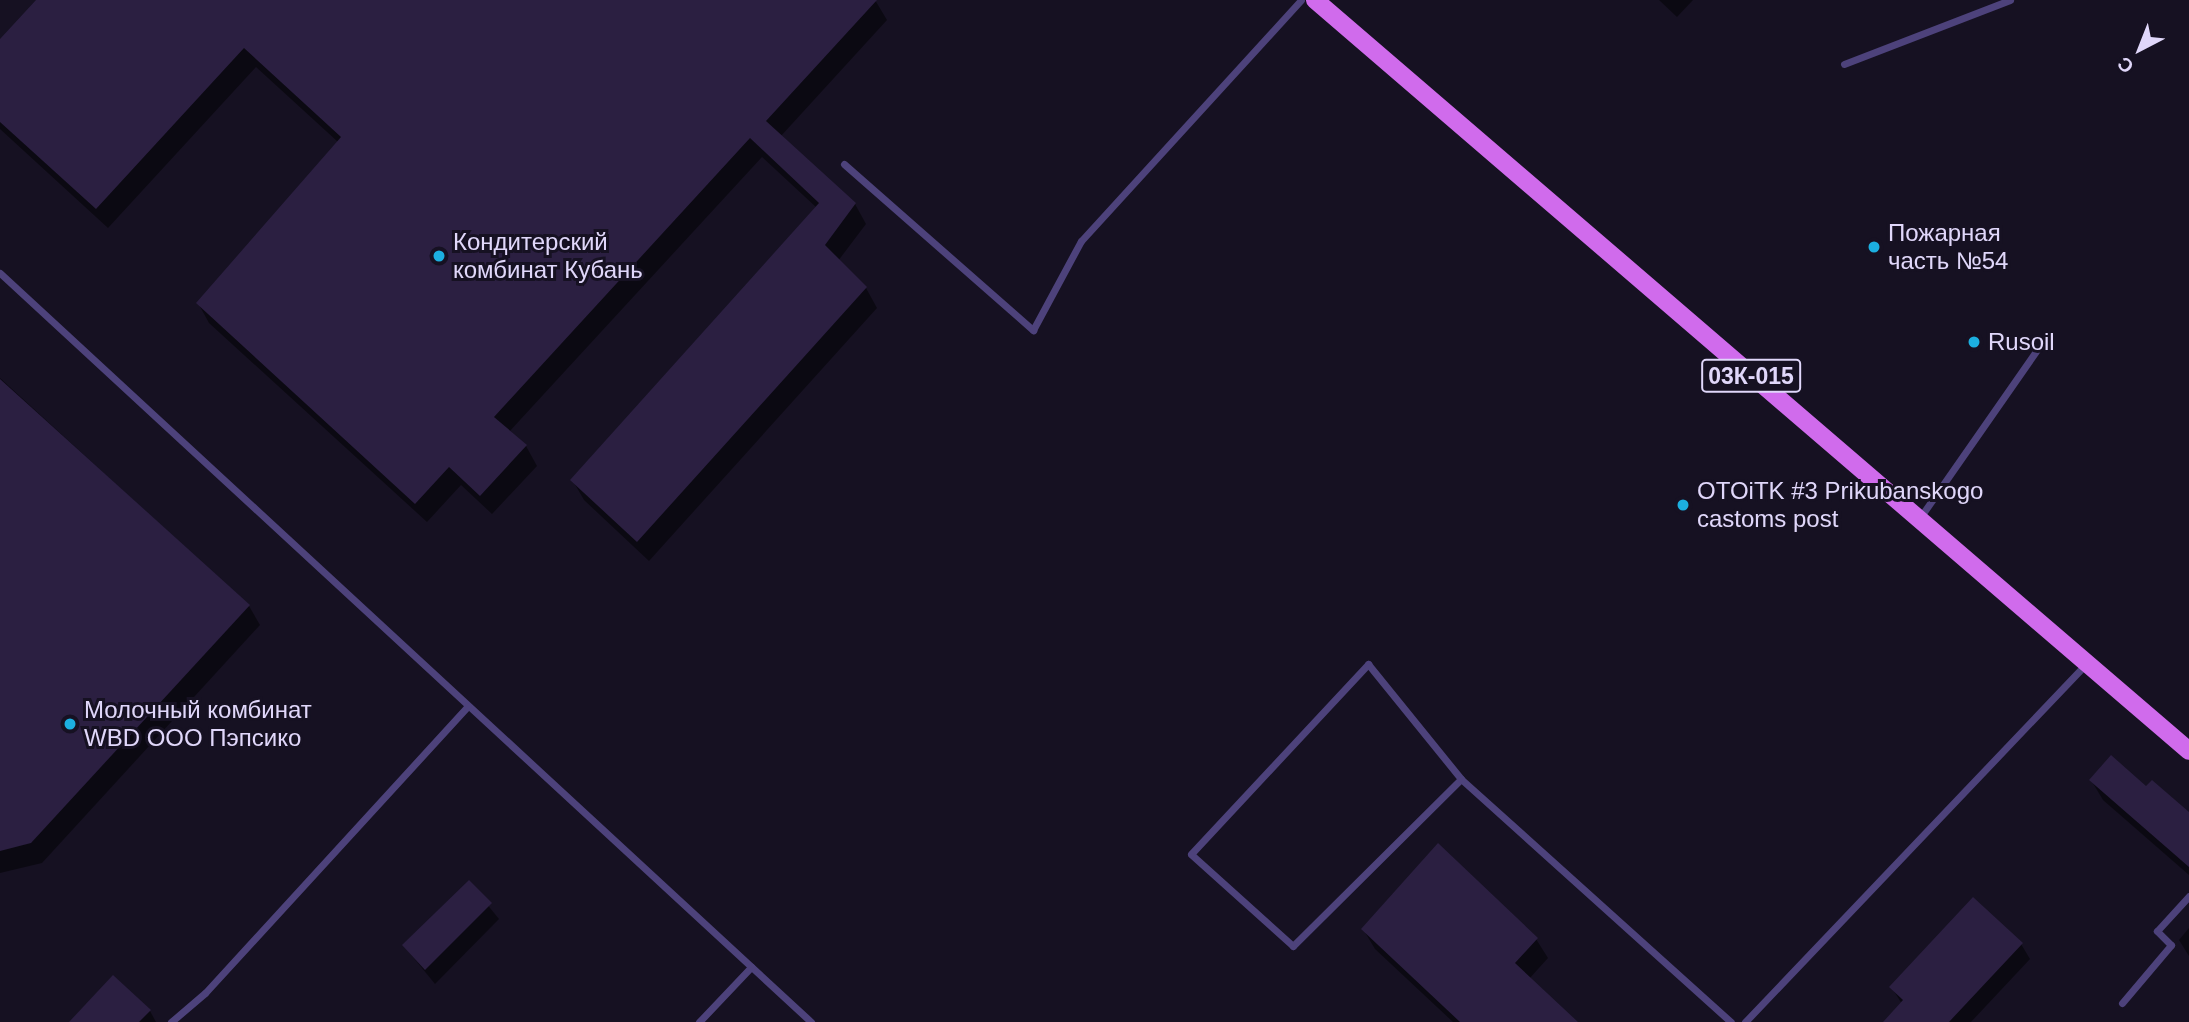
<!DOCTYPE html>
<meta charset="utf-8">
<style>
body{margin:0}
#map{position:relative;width:2189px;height:1022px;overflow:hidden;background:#161122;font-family:Arial,sans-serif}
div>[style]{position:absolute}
.shadow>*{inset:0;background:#0007}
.building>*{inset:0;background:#2b1f41}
.service>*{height:7px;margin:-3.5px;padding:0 3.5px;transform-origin:3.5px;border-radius:3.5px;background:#4d427b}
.primary>*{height:18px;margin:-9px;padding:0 9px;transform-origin:9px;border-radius:9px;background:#d06bec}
.dots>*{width:19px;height:19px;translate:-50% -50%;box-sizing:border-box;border:4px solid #161122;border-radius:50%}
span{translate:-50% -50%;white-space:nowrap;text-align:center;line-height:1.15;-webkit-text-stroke:6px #161122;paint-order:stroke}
.shield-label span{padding:2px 5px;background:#161122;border:2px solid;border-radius:5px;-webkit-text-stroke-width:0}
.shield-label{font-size:23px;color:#e0d7fa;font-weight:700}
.poi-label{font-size:24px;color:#e0d7fa}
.left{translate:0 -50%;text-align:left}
.north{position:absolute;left:2105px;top:14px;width:70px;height:70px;-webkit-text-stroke:5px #161122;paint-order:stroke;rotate:222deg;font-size:19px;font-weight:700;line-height:28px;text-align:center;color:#e0d7fa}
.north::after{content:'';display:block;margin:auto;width:24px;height:32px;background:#e0d7fa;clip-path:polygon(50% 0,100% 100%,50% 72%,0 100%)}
</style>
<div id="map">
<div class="shadow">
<i style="clip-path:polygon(38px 0,875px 0,887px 20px,781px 136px,855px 204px,866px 224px,838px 261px,866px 288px,877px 308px,649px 561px,584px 500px,573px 481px,817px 208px,762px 157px,509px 432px,526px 446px,537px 466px,492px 514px,461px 485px,427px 522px,209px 323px,198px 303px,338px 142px,256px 67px,108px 228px,0 129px,0 41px)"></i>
<i style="clip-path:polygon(1659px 0,1693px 0,1677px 17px)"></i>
<i style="clip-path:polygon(0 378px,249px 606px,260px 625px,42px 863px,0 873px)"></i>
<i style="clip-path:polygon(2091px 780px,2146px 788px,2189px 814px,2189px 875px,2103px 800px)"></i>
<i style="clip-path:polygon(469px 882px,499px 919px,435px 984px,404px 946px)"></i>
<i style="clip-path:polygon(2189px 928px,2189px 956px,2179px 940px)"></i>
<i style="clip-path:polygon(1363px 929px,1536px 939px,1548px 958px,1529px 979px,1576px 1022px,1453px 1022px,1375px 949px)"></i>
<i style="clip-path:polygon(2021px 944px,2030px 959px,1971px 1022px,1885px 1022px,1902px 1004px,1892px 988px)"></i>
<i style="clip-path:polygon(150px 1011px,156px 1022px,72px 1022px)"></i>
</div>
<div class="building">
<i style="clip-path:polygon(36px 0,877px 0,766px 121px,856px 203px,825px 245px,867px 287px,637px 542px,570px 480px,819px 203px,750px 138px,494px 417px,527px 445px,480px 496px,449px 467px,415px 504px,196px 303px,341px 137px,244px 48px,96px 209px,0 122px,0 39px)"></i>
<i style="clip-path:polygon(0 379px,250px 605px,31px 843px,0 851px)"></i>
<i style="clip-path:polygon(2111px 755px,2146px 786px,2152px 780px,2189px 812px,2189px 867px,2089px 780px)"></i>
<i style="clip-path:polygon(1438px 843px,1538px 938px,1515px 963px,1578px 1022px,1460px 1022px,1361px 929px)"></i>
<i style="clip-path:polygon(469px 880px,492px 903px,425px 970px,402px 945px)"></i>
<i style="clip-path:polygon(1973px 897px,2023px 943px,1949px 1022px,1883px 1022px,1903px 1000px,1889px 987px)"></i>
<i style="clip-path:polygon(113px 975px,151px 1010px,139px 1022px,69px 1022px)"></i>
</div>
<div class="service">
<i style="left:1844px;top:64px;width:178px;rotate:-21.1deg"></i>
<i style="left:844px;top:164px;width:252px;rotate:41.3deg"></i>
<i style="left:1033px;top:330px;width:101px;rotate:-61.7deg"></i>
<i style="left:1081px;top:241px;width:326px;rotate:-47.6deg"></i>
<i style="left:0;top:273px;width:1104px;rotate:42.72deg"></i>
<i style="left:1919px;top:519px;width:205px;rotate:-55.1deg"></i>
<i style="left:1461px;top:779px;width:237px;rotate:135.2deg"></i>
<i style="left:1293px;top:946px;width:137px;rotate:-138deg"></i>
<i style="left:1191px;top:854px;width:260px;rotate:-47deg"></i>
<i style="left:1368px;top:664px;width:148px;rotate:51deg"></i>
<i style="left:1461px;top:779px;width:363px;rotate:42deg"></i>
<i style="left:2122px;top:1003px;width:76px;rotate:-49.8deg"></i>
<i style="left:2171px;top:945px;width:20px;rotate:-135deg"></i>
<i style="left:2157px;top:931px;width:47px;rotate:-47.6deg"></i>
<i style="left:171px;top:1022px;width:45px;rotate:-40.5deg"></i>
<i style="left:205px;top:993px;width:389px;rotate:-47.5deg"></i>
<i style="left:699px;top:1022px;width:76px;rotate:-46.6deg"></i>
<i style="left:1745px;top:1022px;width:494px;rotate:-46.4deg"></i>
</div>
<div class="primary">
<i style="left:1315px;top:0;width:1152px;rotate:40.67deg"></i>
</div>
<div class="dots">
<i style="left:1874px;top:247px;background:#1cafe0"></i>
<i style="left:439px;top:256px;background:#1cafe0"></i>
<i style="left:1974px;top:342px;background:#1cafe0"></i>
<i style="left:1683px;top:505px;background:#1cafe0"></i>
<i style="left:70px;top:724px;background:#1cafe0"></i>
</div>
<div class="shield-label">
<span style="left:1751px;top:376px">03К-015</span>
</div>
<div class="poi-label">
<span class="left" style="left:1888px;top:247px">Пожарная<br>часть №54</span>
<span class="left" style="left:453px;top:256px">Кондитерский<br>комбинат Кубань</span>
<span class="left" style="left:1988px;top:342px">Rusoil</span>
<span class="left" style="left:1697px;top:505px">OTOiTK #3 Prikubanskogo<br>castoms post</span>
<span class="left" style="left:84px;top:724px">Молочный комбинат<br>WBD ООО Пэпсико</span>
</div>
<div class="north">С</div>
</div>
